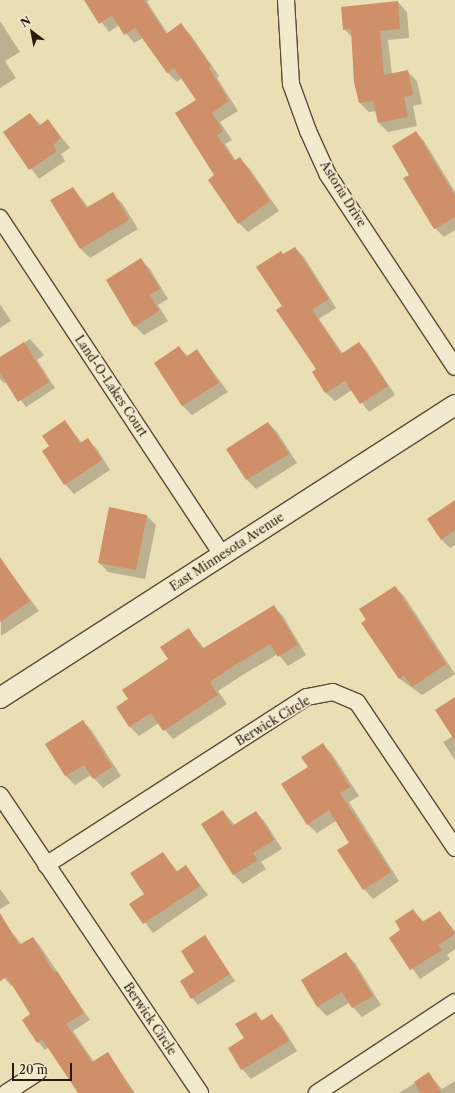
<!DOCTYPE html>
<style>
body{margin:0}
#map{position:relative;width:455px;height:1093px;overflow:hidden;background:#eadeb4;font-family:"Libre Caslon Text",serif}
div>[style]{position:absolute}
.shadow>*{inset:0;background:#0003}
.building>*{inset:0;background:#cf8f68}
.roads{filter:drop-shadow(1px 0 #5b4c37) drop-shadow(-1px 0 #5b4c37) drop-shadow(0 1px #5b4c37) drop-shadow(0 -1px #5b4c37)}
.minor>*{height:16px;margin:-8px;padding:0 8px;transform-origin:8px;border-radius:8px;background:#f1eace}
.tertiary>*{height:20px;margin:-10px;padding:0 10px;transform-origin:10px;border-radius:10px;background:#f1eace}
span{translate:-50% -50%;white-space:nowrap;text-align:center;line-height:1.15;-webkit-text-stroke:3.5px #f1eace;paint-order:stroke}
.street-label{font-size:12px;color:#2b1b0d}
.north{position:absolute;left:12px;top:12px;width:40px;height:40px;-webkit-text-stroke:3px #f1eace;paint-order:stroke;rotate:328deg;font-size:11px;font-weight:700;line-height:16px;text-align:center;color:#2b1b0d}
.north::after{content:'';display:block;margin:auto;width:14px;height:18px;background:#2b1b0d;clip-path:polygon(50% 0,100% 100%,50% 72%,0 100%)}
.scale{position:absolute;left:12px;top:1063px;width:60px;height:18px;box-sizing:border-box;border:2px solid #2b1b0d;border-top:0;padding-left:5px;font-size:12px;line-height:14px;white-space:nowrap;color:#2b1b0d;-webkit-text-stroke:3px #f1eace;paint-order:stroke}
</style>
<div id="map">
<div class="shadow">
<i style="clip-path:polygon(85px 0,149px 0,147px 2px,168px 34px,181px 25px,190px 34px,219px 76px,217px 78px,238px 111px,220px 122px,232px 140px,225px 144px,236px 161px,240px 159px,249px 168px,279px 211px,248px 232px,239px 223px,216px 176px,198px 100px,182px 78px,177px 82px,168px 73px,143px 38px,134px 43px,119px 25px,109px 32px)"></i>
<i style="clip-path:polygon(398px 2px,407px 12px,409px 38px,388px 40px,392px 75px,407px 71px,417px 81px,422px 104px,413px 106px,417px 126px,388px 132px,379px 123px,376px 111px,369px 112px,360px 103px,355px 82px,353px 38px,344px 29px)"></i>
<i style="clip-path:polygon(0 21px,20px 52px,5px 61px,16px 78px,0 88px)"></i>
<i style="clip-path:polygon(30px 114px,41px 125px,48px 120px,70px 148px,61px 154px,65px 161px,39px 179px,4px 132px)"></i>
<i style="clip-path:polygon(416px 132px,424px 141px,455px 192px,455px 230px,444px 237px,435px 228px,411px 175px)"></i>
<i style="clip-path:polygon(73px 188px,89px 208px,112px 194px,122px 203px,138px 229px,90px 258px,81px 249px,52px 200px)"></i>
<i style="clip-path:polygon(295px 248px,304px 257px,336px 308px,319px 319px,343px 354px,359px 343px,367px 352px,395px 395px,369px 412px,352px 390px,335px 401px,326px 393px,313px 372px,318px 370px,283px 306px,284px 255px)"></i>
<i style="clip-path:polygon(141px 260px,150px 269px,168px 299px,158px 305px,168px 321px,144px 335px,135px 326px)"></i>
<i style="clip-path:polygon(0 304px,11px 321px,0 328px)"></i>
<i style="clip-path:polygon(30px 339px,44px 355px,37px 360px,55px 388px,26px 407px,7px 382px,4px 383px,0 379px,0 359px)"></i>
<i style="clip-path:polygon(179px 348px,188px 356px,197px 350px,228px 392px,192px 415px,183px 406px,156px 363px)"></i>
<i style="clip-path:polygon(65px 422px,82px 443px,87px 439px,97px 449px,110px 470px,74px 494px,65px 484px,50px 447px)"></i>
<i style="clip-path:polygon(268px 423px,277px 432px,297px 463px,256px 489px,247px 480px,227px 449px)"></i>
<i style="clip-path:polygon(455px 501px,455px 545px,450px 548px,441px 539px)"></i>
<i style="clip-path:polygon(147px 516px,156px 525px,145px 579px,108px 572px,99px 562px)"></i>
<i style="clip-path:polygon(4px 564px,39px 611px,1px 636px,0 566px)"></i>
<i style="clip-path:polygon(395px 587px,404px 596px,455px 674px,422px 695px,400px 679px,362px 623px)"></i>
<i style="clip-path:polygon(274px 607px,283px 616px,306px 655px,288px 666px,278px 654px,241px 676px,218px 691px,227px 704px,173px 739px,159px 723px,139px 736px,130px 727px,117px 707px,129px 699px,169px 659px,189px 630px,205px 649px)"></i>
<i style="clip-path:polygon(455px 698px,455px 760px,443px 742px,453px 736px)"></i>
<i style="clip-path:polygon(83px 721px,92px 731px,121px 776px,103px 788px,91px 775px,75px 785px,66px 776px,46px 745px)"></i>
<i style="clip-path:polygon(323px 745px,332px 754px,359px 796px,349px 802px,399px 881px,373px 899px,364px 889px,339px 850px,350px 843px,336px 821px,317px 833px,307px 824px,309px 767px)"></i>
<i style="clip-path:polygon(222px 811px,235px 825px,256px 812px,265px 822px,282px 849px,261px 862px,266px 869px,243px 884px,234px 875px,202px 824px)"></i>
<i style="clip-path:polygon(163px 853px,178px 872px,186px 866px,208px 895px,153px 933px,131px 904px,146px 894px)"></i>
<i style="clip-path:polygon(0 889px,10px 903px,0 909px)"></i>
<i style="clip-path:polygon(413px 910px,424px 922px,439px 912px,455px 931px,455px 949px,447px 955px,450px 959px,420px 979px,390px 938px,402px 930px)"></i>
<i style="clip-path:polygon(7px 926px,22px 945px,33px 938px,40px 946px,90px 1020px,73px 1031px,94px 1062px,108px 1053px,135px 1093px,80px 1093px,49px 1047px,45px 1050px,38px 1042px,32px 1015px,13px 985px,11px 986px,0 973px,0 930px)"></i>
<i style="clip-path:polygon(205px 936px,235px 981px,198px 1005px,192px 998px)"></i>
<i style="clip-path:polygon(346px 954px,355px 963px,381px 1005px,362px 1017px,349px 1003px,327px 1016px,318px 1007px,302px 980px)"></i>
<i style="clip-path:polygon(255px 1014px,263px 1021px,272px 1016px,281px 1025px,297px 1051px,251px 1079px,242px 1069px,245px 1039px)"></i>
<i style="clip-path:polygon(429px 1074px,442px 1089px,455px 1081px,455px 1093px,399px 1093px)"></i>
</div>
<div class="building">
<i style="clip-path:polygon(84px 0,144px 0,166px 34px,181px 23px,211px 66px,209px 68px,229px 101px,212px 113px,223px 131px,217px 135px,234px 161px,240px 157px,270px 201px,238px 224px,208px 180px,214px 175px,175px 113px,196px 100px,174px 68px,167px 73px,135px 28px,124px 35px,112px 15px,99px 24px)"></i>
<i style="clip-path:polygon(398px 1px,400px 29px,380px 31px,384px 75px,408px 70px,413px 95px,404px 97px,408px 117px,378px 123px,373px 101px,359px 103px,354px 82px,351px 29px,343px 30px,341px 7px)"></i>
<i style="clip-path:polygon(30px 113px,39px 126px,48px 119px,61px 138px,53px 145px,57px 151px,29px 170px,3px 132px)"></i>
<i style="clip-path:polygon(416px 131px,455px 196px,455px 217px,434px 229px,403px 178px,409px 175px,392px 146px)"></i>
<i style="clip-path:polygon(73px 187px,86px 208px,113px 192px,129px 220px,80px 249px,50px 200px)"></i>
<i style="clip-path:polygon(295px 247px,329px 299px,312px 310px,341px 354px,359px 342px,388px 386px,360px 404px,345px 381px,325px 393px,312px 372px,316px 369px,276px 310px,282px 306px,256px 267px,281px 251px,283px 254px)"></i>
<i style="clip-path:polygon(141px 258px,160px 289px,150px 295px,159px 311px,134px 327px,106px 280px)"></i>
<i style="clip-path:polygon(24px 342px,49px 382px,18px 402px,0 373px,0 357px)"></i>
<i style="clip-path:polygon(179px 346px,186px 357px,197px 349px,219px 383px,182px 406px,154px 363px)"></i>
<i style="clip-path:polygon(65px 420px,80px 443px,88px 438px,102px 460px,64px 485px,42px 451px,49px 446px,42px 436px)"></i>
<i style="clip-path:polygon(268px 422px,289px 454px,246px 480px,226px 449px)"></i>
<i style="clip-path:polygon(455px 500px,455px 530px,441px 540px,427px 519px)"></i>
<i style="clip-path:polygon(109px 507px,147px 515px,136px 570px,98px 563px)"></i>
<i style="clip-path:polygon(0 557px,30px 601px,0 622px)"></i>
<i style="clip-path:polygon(395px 586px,446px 664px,412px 687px,404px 676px,399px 679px,361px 623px,366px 620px,359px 609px)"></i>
<i style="clip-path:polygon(274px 605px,298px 645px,278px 657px,270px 644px,232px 667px,210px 682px,218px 695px,163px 731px,151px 713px,129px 727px,116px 707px,128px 699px,122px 690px,168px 659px,160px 647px,189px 628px,202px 649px)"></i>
<i style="clip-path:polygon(455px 697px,455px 741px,435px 710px)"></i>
<i style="clip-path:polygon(83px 720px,112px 767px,93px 779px,84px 765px,65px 776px,45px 744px)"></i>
<i style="clip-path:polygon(323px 743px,350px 787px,340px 793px,391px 872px,363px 890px,337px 850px,349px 843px,329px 810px,307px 825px,281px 784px,308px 767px,301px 757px)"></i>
<i style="clip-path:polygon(223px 810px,232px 826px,256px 811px,274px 840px,253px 853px,258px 860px,233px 875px,201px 824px)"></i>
<i style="clip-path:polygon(163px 852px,176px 872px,186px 865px,200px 886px,143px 924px,129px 904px,144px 894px,130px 873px)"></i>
<i style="clip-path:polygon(413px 909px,422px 922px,440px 911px,455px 934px,438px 945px,442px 950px,410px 970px,389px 938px,400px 930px,395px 921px)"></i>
<i style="clip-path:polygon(0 913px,19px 945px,33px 937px,54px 973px,57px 971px,84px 1013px,66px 1024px,92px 1062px,108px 1052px,133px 1093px,78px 1093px,42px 1039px,37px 1043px,22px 1020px,30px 1014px,7px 977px,0 981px)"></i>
<i style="clip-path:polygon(205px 935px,230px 974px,191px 999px,180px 981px,194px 972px,181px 951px)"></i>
<i style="clip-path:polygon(346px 952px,373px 996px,352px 1008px,342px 992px,317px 1007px,301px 980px)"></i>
<i style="clip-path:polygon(256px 1012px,261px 1021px,272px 1014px,289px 1041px,241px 1070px,228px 1048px,244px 1038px,235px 1024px)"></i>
<i style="clip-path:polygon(429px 1072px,441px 1093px,420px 1093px,414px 1082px)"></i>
</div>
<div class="roads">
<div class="minor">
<i style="left:286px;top:0;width:84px;rotate:86.6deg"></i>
<i style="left:291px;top:84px;width:50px;rotate:70.1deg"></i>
<i style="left:308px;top:131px;width:48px;rotate:65.6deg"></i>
<i style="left:328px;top:175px;width:230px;rotate:56.5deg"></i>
<i style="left:0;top:218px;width:404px;rotate:56.6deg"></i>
<i style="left:0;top:795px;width:359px;rotate:56.1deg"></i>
<i style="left:46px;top:865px;width:310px;rotate:-32.8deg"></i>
<i style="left:307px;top:697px;width:26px;rotate:-11deg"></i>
<i style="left:333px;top:692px;width:26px;rotate:23deg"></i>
<i style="left:357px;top:702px;width:176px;rotate:56.1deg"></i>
<i style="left:6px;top:1093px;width:38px;rotate:-33deg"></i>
<i style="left:317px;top:1093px;width:165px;rotate:-33.4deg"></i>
</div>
<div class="tertiary">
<i style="left:0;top:698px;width:541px;rotate:-32.78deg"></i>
</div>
</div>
<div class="street-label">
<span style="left:343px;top:194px;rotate:58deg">Astoria Drive</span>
<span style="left:111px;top:386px;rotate:56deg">Land-O-Lakes Court</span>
<span style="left:227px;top:552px;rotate:-33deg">East Minnesota Avenue</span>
<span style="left:273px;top:721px;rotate:-31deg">Berwick Circle</span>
<span style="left:150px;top:1019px;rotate:56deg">Berwick Circle</span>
</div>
<div class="north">N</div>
<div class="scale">20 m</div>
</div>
